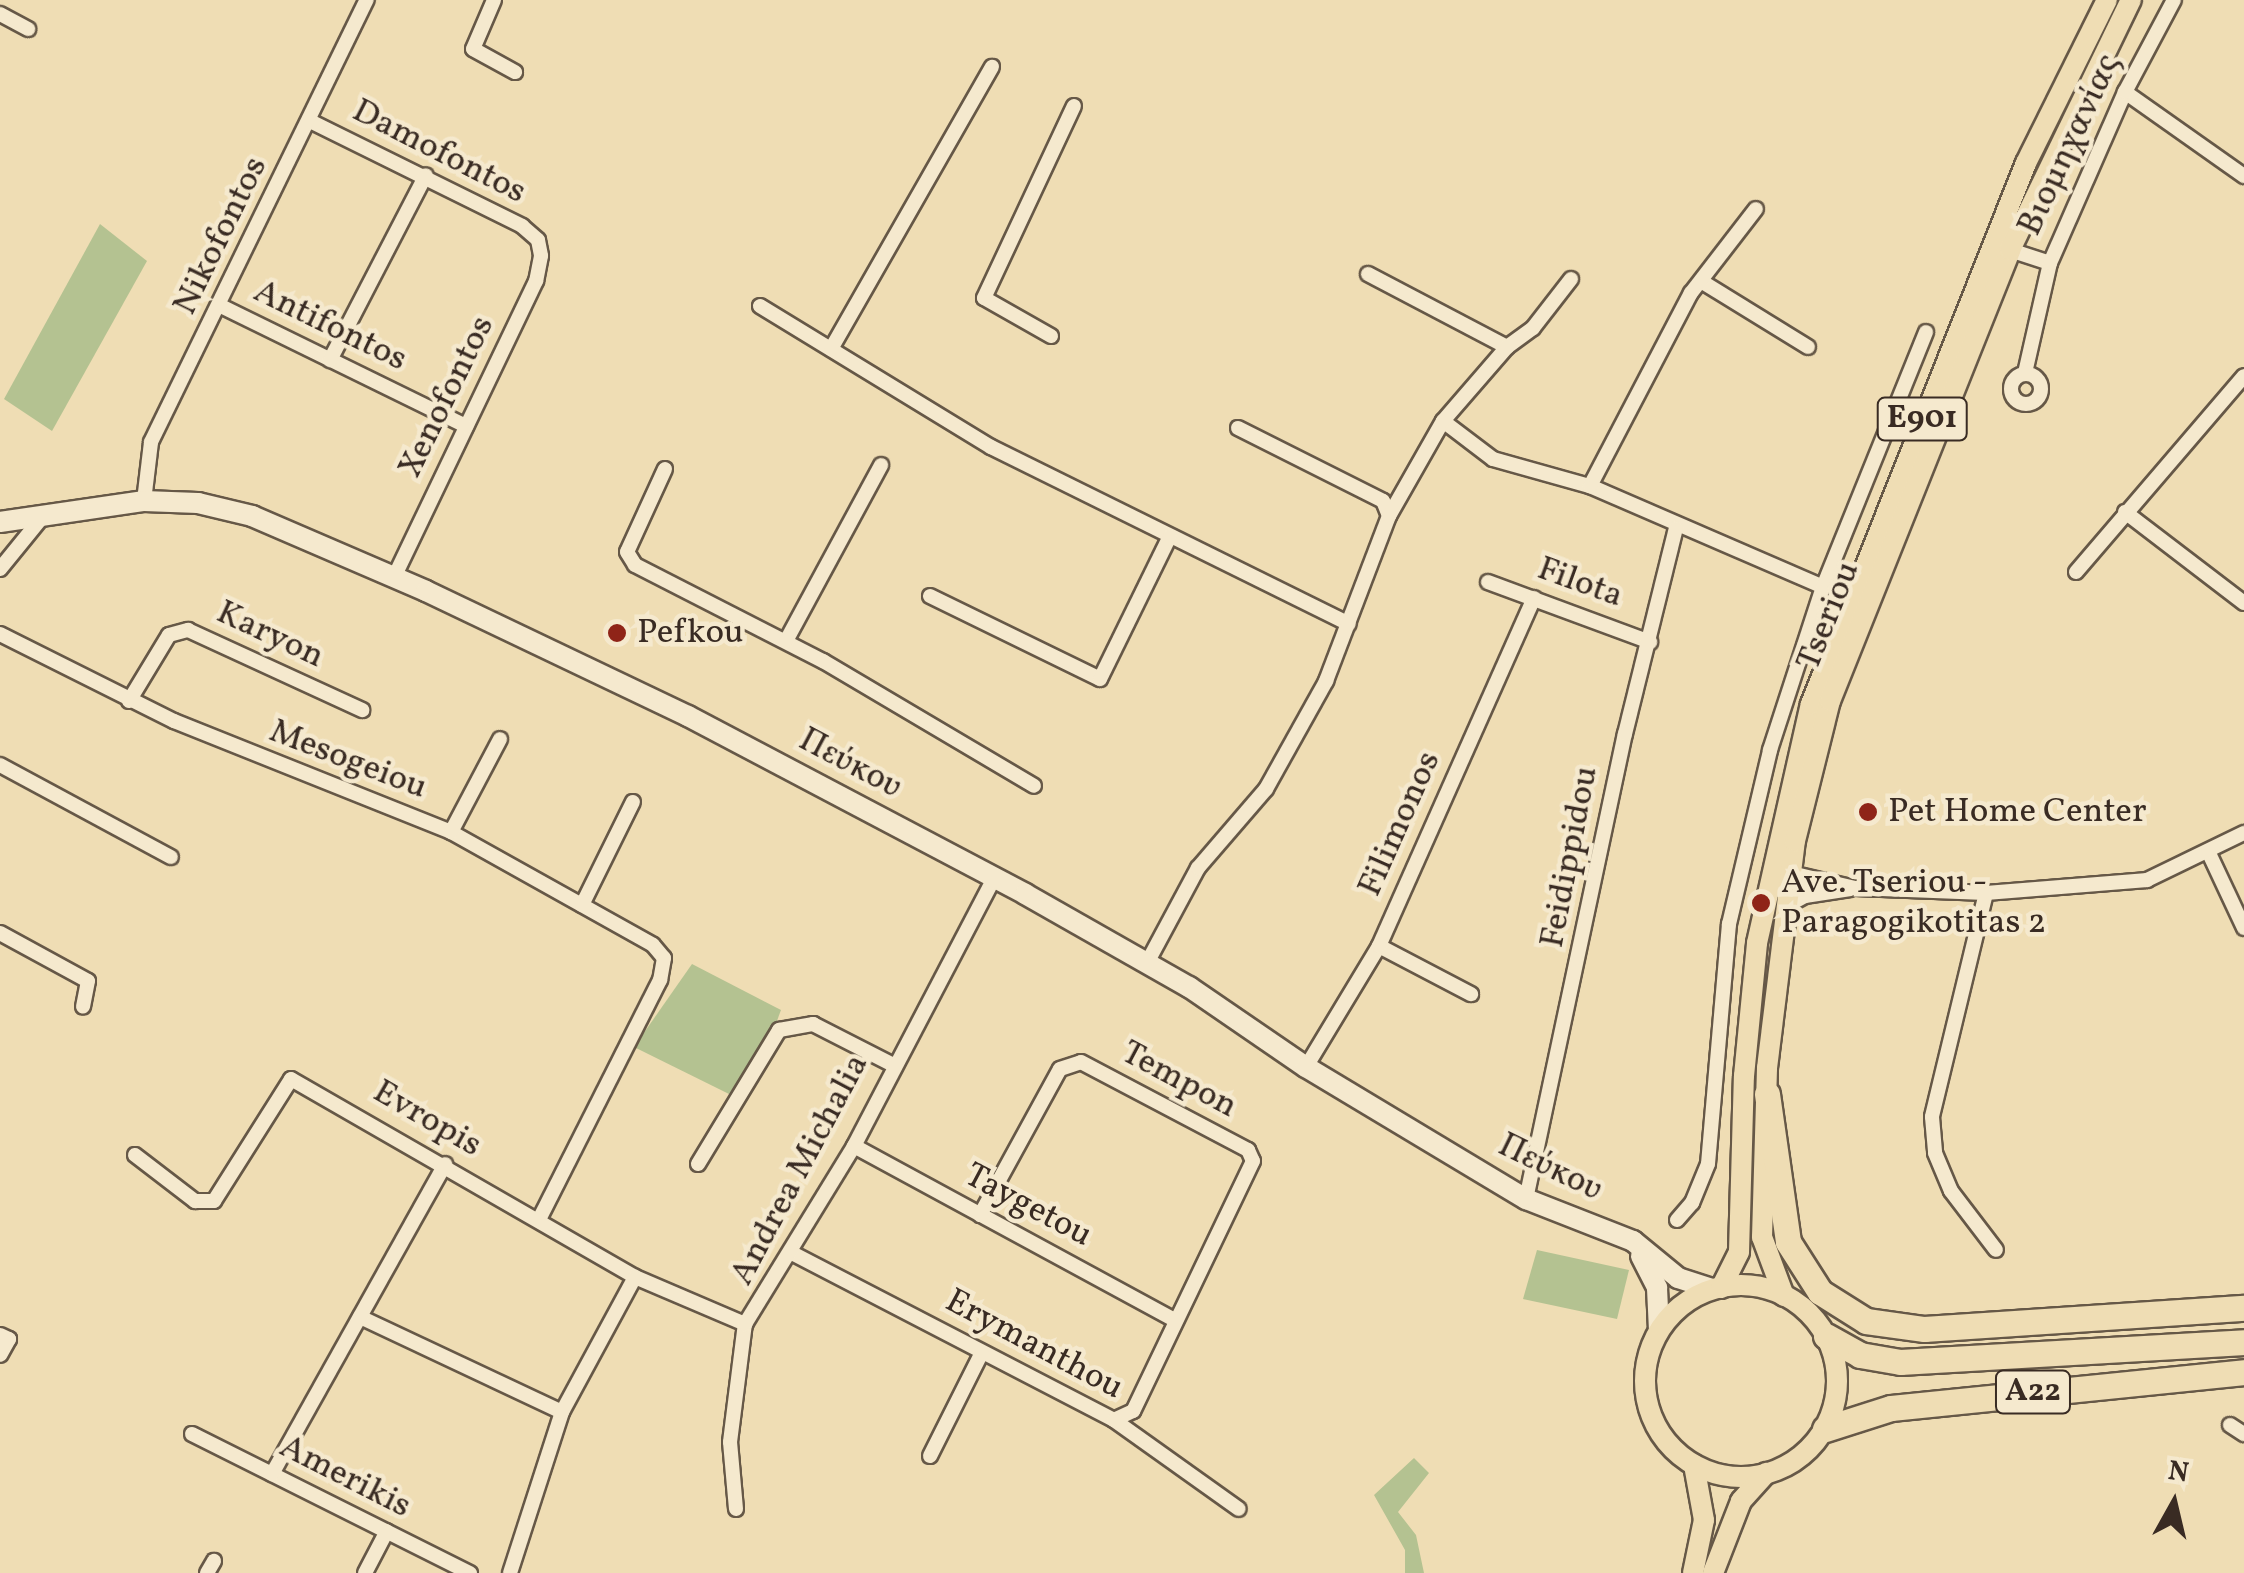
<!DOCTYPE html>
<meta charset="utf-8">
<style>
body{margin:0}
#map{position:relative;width:2244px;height:1573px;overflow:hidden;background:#efddb4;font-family:Vollkorn,serif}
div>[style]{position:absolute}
.green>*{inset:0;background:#b4c291}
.roads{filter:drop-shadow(2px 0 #665847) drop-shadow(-2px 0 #665847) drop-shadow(0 2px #665847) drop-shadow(0 -2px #665847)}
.street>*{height:14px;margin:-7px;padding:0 7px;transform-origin:7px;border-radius:7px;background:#f5e9ce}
.street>.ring{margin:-7px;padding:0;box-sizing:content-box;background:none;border:14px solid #f5e9ce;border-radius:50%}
.secondary>*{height:20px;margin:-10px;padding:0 10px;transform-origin:10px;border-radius:10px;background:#f5e9ce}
.primary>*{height:20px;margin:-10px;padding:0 10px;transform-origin:10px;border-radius:10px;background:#efddb4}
.primary>.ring{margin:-10px;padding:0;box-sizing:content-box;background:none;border:20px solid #efddb4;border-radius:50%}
.highway>*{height:25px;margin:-12.5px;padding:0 12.5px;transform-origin:12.5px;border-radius:12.5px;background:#efddb4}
.dots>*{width:28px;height:28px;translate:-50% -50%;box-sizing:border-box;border:5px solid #f5e9ce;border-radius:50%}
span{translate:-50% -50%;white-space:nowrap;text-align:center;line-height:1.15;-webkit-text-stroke:9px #f5e9ce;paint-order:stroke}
.shield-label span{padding:2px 8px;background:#f5e9ce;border:2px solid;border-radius:8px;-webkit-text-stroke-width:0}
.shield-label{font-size:32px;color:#392b23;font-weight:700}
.street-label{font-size:35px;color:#392b23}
.poi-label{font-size:35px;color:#392b23}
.left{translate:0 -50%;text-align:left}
.north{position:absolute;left:2124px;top:1453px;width:100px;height:100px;-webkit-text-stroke:8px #f5e9ce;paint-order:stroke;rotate:8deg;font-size:28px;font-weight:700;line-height:40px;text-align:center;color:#392b23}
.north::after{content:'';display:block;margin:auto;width:35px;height:45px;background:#392b23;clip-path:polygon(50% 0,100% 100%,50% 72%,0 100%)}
</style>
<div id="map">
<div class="green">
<i style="clip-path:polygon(100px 224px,147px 261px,52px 431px,4px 399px)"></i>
<i style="clip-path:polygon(692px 964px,781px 1010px,771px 1037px,729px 1094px,634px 1047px)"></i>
<i style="clip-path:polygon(1537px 1250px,1629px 1270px,1617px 1319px,1523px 1299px)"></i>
<i style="clip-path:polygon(1414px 1458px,1429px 1473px,1398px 1512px,1416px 1535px,1424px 1573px,1405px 1573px,1405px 1550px,1374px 1495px)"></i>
</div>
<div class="roads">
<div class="street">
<i style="left:494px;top:0;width:53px;rotate:113.2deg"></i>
<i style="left:473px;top:49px;width:48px;rotate:28.7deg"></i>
<i style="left:0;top:14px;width:32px;rotate:28deg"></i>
<i style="left:2125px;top:92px;width:146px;rotate:35.2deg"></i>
<i style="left:310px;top:121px;width:237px;rotate:26.3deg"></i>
<i style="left:522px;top:226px;width:21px;rotate:41deg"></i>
<i style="left:538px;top:240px;width:16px;rotate:79deg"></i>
<i style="left:541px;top:256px;width:25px;rotate:101deg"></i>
<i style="left:536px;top:281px;width:328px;rotate:115.6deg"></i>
<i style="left:2010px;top:250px;width:42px;rotate:18deg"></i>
<i style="left:1368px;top:274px;width:157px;rotate:27.7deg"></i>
<i style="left:1704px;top:283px;width:122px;rotate:31.6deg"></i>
<i style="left:221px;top:306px;width:273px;rotate:26.1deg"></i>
<i style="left:760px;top:306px;width:271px;rotate:31.4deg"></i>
<i style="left:991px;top:447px;width:399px;rotate:26.3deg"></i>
<i style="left:1051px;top:336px;width:77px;rotate:-150.4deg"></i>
<i style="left:984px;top:298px;width:212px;rotate:-64.9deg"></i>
<i style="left:831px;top:349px;width:325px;rotate:-60.3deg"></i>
<i style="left:330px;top:360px;width:208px;rotate:-62.6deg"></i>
<i style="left:2025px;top:373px;width:113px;rotate:-77.2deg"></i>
<i style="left:2050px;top:263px;width:187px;rotate:-66.3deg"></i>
<i style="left:2125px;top:92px;width:104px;rotate:-62deg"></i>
<i class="ring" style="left:2011px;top:374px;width:16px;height:16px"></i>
<i style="left:1443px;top:421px;width:63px;rotate:37.2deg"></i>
<i style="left:1493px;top:459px;width:101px;rotate:15.6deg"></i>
<i style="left:1590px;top:486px;width:254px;rotate:23.4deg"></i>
<i style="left:1238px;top:428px;width:162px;rotate:26.7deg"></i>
<i style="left:1383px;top:501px;width:16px;rotate:68deg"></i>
<i style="left:665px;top:469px;width:91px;rotate:114.6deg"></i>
<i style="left:627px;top:552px;width:15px;rotate:58deg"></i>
<i style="left:635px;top:565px;width:211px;rotate:27.1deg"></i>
<i style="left:823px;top:661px;width:245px;rotate:30.6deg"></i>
<i style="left:1590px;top:486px;width:218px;rotate:-62.4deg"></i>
<i style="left:1691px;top:293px;width:106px;rotate:-52.3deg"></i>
<i style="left:144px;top:501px;width:59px;rotate:-83.2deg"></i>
<i style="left:151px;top:442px;width:492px;rotate:-64deg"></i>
<i style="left:2125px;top:512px;width:150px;rotate:37.4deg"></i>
<i style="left:0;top:569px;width:68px;rotate:-50.9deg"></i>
<i style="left:2076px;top:572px;width:258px;rotate:-49.4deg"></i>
<i style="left:1488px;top:582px;width:173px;rotate:20.3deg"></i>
<i style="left:930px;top:596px;width:189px;rotate:26deg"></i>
<i style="left:1100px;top:679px;width:159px;rotate:-63.9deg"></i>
<i style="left:0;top:634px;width:195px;rotate:26.6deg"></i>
<i style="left:174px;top:721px;width:298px;rotate:21.8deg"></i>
<i style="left:451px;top:832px;width:231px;rotate:29.2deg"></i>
<i style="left:653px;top:945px;width:17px;rotate:50deg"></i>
<i style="left:664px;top:958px;width:22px;rotate:100deg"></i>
<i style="left:660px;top:980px;width:267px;rotate:116.8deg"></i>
<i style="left:786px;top:641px;width:200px;rotate:-61.6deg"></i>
<i style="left:129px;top:701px;width:77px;rotate:-58.8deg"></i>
<i style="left:169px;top:635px;width:20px;rotate:-15deg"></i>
<i style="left:188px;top:630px;width:192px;rotate:24.7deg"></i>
<i style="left:0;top:765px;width:194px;rotate:28.3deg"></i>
<i style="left:451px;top:832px;width:105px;rotate:-62.2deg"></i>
<i style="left:2208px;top:851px;width:85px;rotate:64.9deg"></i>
<i style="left:1791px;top:873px;width:66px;rotate:13.2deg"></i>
<i style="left:1855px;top:888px;width:131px;rotate:2.2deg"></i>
<i style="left:1986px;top:893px;width:162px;rotate:-4.6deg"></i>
<i style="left:2147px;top:880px;width:108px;rotate:-25.9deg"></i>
<i style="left:1986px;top:893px;width:230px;rotate:103.6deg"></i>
<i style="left:1932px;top:1117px;width:36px;rotate:85deg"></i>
<i style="left:1935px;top:1153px;width:41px;rotate:67.2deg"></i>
<i style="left:1951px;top:1191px;width:74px;rotate:52.7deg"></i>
<i style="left:582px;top:905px;width:115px;rotate:-63.7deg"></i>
<i style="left:1785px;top:907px;width:23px;rotate:-29deg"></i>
<i style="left:1805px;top:896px;width:46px;rotate:-8.8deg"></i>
<i style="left:0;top:933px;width:100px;rotate:28.6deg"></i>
<i style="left:88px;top:981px;width:26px;rotate:101deg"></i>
<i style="left:1379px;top:946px;width:104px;rotate:27.6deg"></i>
<i style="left:1147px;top:963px;width:108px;rotate:-61.8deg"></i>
<i style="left:1198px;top:868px;width:104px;rotate:-49.3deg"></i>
<i style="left:1266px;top:789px;width:124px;rotate:-60.9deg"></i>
<i style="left:1326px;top:681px;width:177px;rotate:-69.1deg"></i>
<i style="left:1389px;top:516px;width:109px;rotate:-60.4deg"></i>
<i style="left:1443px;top:421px;width:98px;rotate:-49.1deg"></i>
<i style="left:1507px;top:347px;width:32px;rotate:-36deg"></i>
<i style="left:1533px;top:328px;width:62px;rotate:-52.2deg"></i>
<i style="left:1306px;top:1067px;width:141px;rotate:-58.9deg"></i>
<i style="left:1379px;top:946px;width:381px;rotate:-66deg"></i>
<i style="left:854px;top:1146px;width:363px;rotate:28.5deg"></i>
<i style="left:135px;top:1155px;width:76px;rotate:37.5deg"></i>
<i style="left:195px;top:1201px;width:19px"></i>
<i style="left:214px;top:1201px;width:144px;rotate:-57.7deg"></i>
<i style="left:291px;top:1079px;width:397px;rotate:29.9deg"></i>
<i style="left:635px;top:1277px;width:120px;rotate:23.1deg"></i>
<i style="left:698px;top:1164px;width:157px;rotate:-58.8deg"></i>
<i style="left:779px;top:1030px;width:35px;rotate:-10deg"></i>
<i style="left:813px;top:1024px;width:88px;rotate:27.1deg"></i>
<i style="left:1526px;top:1199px;width:475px;rotate:-78deg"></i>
<i style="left:1625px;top:734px;width:212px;rotate:-76.1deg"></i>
<i style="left:980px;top:1215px;width:166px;rotate:-61.3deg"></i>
<i style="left:1060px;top:1069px;width:22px;rotate:-18deg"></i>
<i style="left:1081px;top:1062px;width:189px;rotate:27.8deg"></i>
<i style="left:1248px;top:1150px;width:12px;rotate:66deg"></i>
<i style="left:1253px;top:1161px;width:277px;rotate:115.6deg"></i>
<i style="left:1133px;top:1411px;width:21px;rotate:155deg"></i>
<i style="left:1677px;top:1220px;width:23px;rotate:-49deg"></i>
<i style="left:1692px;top:1203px;width:42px;rotate:-67.7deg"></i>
<i style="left:1708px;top:1164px;width:241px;rotate:-85deg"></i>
<i style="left:1729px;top:924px;width:179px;rotate:-76.7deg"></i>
<i style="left:1770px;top:750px;width:171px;rotate:-72deg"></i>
<i style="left:1823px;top:587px;width:275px;rotate:-68deg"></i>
<i style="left:790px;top:1252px;width:365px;rotate:27.4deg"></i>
<i style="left:1114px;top:1420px;width:153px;rotate:35.5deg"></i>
<i style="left:360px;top:1317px;width:223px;rotate:25.2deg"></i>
<i style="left:0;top:1335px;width:10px;rotate:24deg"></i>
<i style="left:9px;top:1339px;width:18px;rotate:119deg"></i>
<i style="left:2230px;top:1425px;width:17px;rotate:33deg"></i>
<i style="left:192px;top:1434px;width:311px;rotate:26.6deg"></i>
<i style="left:930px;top:1456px;width:116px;rotate:-63.4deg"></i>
<i style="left:272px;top:1474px;width:355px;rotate:-60.8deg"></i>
<i style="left:736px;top:1509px;width:67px;rotate:-95.1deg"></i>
<i style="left:730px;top:1442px;width:119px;rotate:-82.8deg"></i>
<i style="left:745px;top:1324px;width:209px;rotate:-58.5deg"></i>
<i style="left:854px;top:1146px;width:302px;rotate:-62.4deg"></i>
<i style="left:207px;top:1573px;width:14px;rotate:-60deg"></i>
<i style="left:365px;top:1573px;width:47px;rotate:-62.4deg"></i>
<i style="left:510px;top:1573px;width:169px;rotate:-72.1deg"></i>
<i style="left:562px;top:1412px;width:153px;rotate:-61.6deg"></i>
</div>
<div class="secondary">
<i style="left:0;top:522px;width:146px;rotate:-8.3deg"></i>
<i style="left:144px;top:501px;width:54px;rotate:2.1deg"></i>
<i style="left:198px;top:503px;width:56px;rotate:13.5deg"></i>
<i style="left:252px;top:516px;width:189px;rotate:23.3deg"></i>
<i style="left:426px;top:591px;width:290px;rotate:25.5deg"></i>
<i style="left:688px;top:716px;width:381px;rotate:27.8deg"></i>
<i style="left:1025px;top:894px;width:189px;rotate:29.6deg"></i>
<i style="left:1189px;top:987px;width:142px;rotate:34.4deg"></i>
<i style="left:1306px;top:1067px;width:257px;rotate:31deg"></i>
<i style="left:1526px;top:1199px;width:115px;rotate:21.4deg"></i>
<i style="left:1633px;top:1241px;width:58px;rotate:39.4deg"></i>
<i style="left:1678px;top:1278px;width:35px;rotate:18deg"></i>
<i style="left:1641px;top:1256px;width:36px;rotate:63deg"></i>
<i style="left:1657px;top:1288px;width:42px;rotate:87.3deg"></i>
</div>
<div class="primary">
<i class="ring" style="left:1645px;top:1285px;width:172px;height:172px"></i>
<i style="left:1721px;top:1288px;width:40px;rotate:-63.4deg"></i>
<i style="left:1739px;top:1252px;width:176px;rotate:-88.4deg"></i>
<i style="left:1744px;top:1076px;width:134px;rotate:-84.4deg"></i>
<i style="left:1757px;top:943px;width:245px;rotate:-77.3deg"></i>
<i style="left:1811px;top:704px;width:582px;rotate:-68.33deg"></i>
<i style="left:2026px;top:163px;width:182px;rotate:-63.6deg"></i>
<i style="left:1784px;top:1296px;width:63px;rotate:-110.4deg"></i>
<i style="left:1762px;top:1237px;width:169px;rotate:-88.3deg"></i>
<i style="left:1767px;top:1068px;width:229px;rotate:-83deg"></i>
<i style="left:1795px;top:841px;width:144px;rotate:-76deg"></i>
<i style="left:1830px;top:701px;width:486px;rotate:-68.2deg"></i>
<i style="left:2010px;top:250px;width:278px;rotate:-64.2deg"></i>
<i style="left:1693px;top:1573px;width:54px;rotate:-78.3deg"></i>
<i style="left:1704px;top:1520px;width:56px;rotate:-100.3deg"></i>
<i style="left:1713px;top:1573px;width:77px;rotate:-68.7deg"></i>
<i style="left:1741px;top:1501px;width:38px;rotate:-48deg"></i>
</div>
<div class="highway">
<i style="left:1767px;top:1094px;width:149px;rotate:81.9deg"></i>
<i style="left:1788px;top:1242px;width:59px;rotate:57.4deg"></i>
<i style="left:1820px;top:1292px;width:54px;rotate:32.2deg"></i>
<i style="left:1866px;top:1321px;width:59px;rotate:7.9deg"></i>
<i style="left:1924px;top:1329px;width:321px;rotate:-3.8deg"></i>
<i style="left:1826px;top:1336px;width:39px;rotate:29deg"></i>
<i style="left:1860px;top:1355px;width:41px;rotate:9.9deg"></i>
<i style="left:1900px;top:1362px;width:345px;rotate:-3.3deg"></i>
<i style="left:1825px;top:1429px;width:69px;rotate:-17.7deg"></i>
<i style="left:1891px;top:1408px;width:355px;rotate:-5.8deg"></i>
</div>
</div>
<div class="dots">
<i style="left:617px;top:633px;background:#8f2418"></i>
<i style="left:1868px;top:812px;background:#8f2418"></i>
<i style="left:1761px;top:903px;background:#8f2418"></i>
</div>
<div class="shield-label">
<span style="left:1922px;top:419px">E901</span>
<span style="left:2033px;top:1392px">A22</span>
</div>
<div class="street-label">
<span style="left:2070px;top:145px;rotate:-65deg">Βιομηχανίας</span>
<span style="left:439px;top:152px;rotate:27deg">Damofontos</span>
<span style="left:221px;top:236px;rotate:-64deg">Nikofontos</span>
<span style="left:330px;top:326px;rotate:26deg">Antifontos</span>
<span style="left:447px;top:397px;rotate:-64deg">Xenofontos</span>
<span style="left:1580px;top:583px;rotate:20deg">Filota</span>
<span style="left:1829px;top:616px;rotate:-68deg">Tseriou</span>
<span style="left:270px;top:635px;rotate:25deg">Karyon</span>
<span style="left:348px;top:760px;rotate:21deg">Mesogeiou</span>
<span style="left:850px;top:764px;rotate:28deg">Πεύκου</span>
<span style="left:1400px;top:824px;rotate:-66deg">Filimonos</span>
<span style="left:1570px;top:857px;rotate:-79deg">Feidippidou</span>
<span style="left:1179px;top:1080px;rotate:28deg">Tempon</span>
<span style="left:427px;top:1119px;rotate:30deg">Evropis</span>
<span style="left:1550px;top:1168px;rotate:26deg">Πεύκου</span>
<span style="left:800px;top:1170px;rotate:-62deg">Andrea Michalia</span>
<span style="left:1028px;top:1206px;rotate:28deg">Taygetou</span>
<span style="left:1034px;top:1345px;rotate:28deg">Erymanthou</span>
<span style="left:345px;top:1477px;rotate:27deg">Amerikis</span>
</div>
<div class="poi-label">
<span class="left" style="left:637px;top:633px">Pefkou</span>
<span class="left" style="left:1888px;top:812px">Pet Home Center</span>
<span class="left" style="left:1781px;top:903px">Ave. Tseriou -<br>Paragogikotitas 2</span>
</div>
<div class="north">N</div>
</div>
